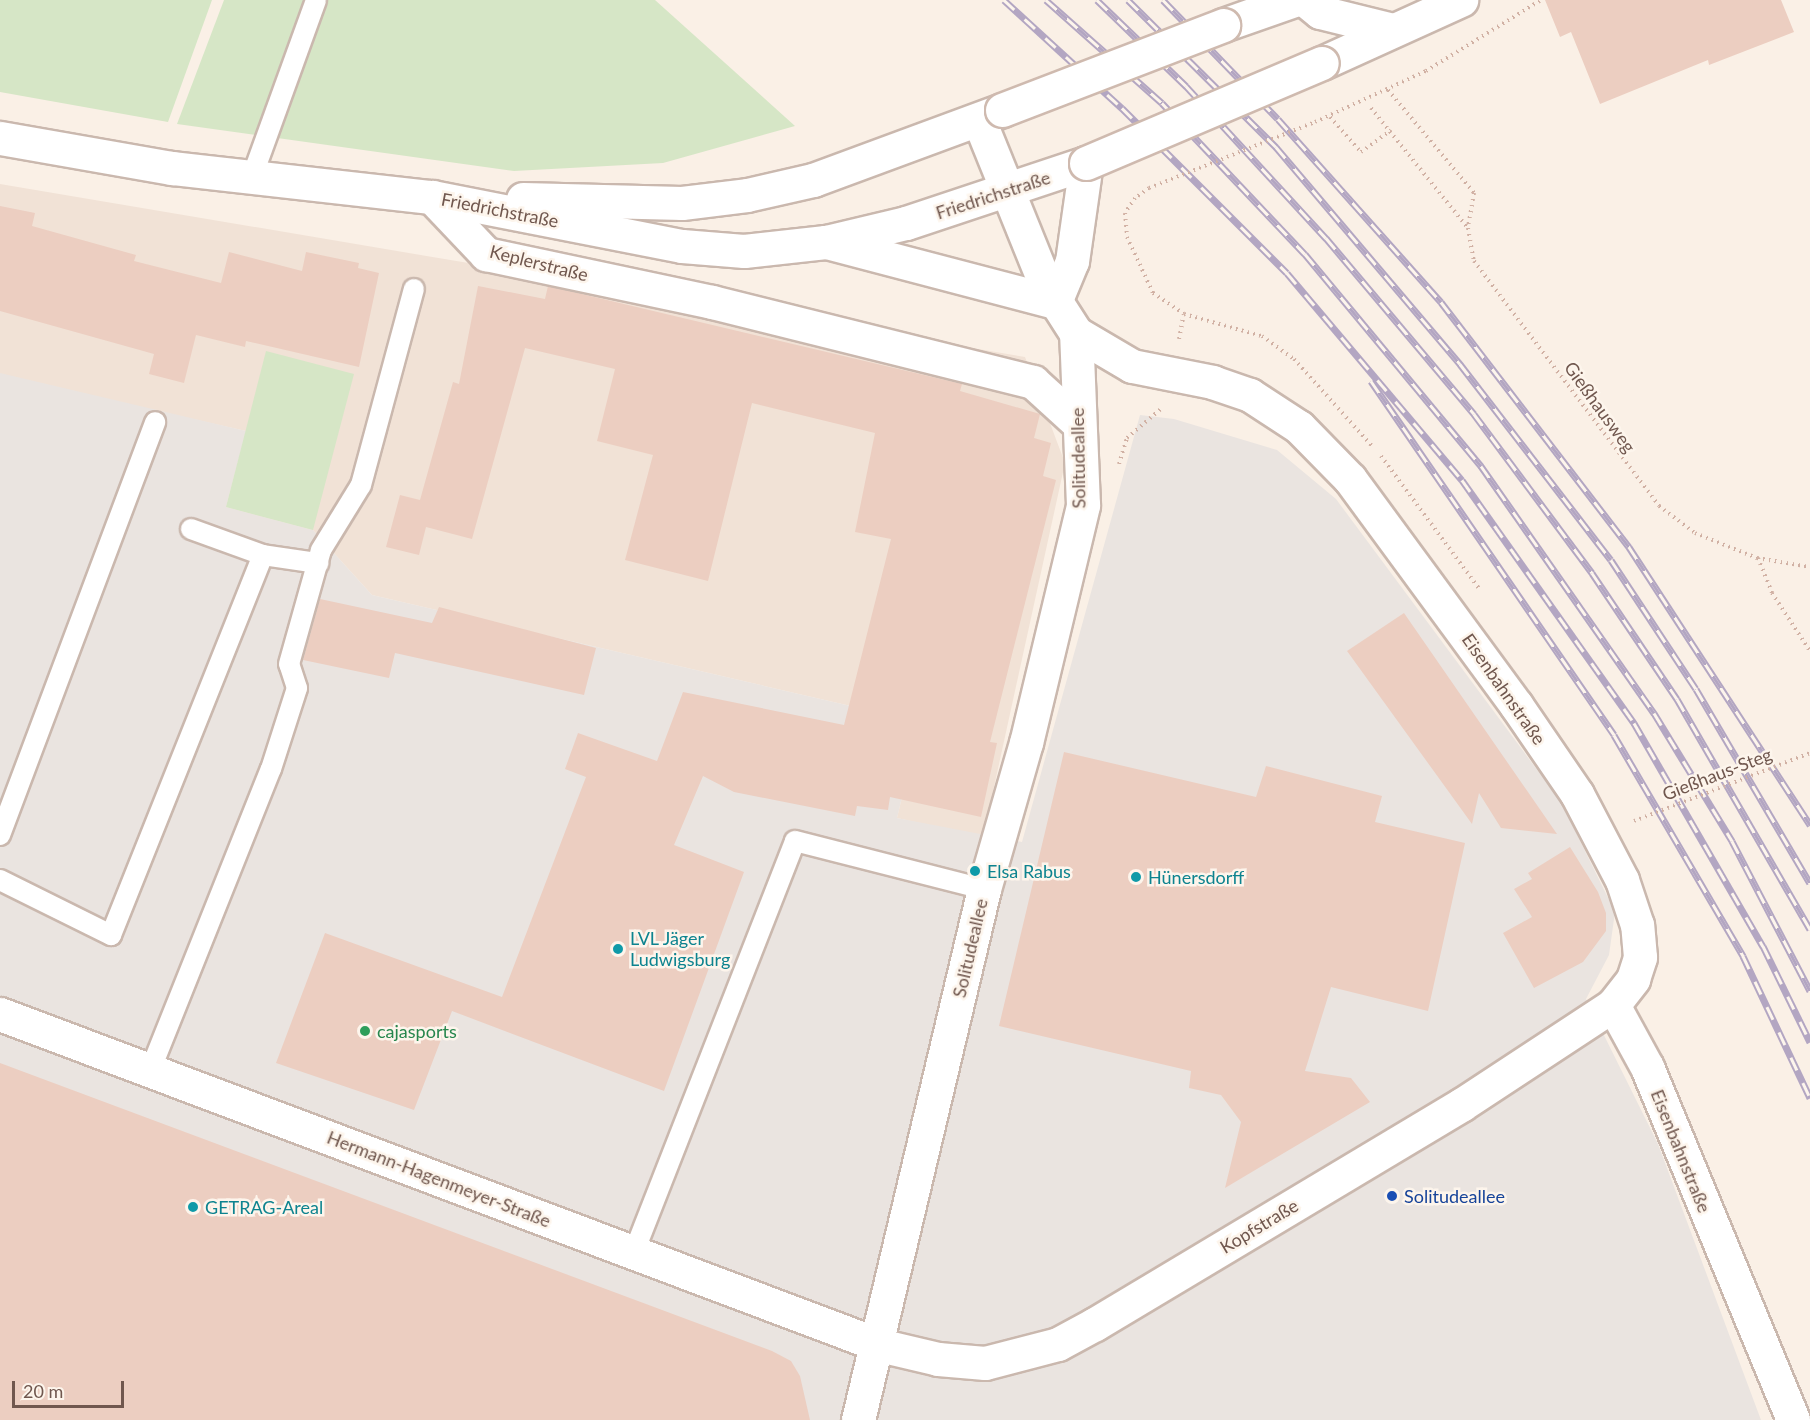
<!DOCTYPE html>
<meta charset="utf-8">
<style>
body{margin:0}
#map{position:relative;width:1810px;height:1420px;overflow:hidden;background:#faf0e6;font-family:Lato,sans-serif}
div>[style]{position:absolute}
.residential>*{inset:0;background:#f1e2d6}
.industrial>*{inset:0;background:#eae4e0}
.green>*{inset:0;background:#d6e6c6}
.building>*{inset:0;background:#eccec1}
.path>*{height:4px;margin-top:-2px;transform-origin:0;background:repeating-linear-gradient(90deg,#d1b1a4 0 1.5px,transparent 0 6px)}
.roads{filter:drop-shadow(2px 0 #cab8ae) drop-shadow(-2px 0 #cab8ae) drop-shadow(0 2px #cab8ae) drop-shadow(0 -2px #cab8ae)}
.lane>*{height:20px;margin:-10px;padding:0 10px;transform-origin:10px;border-radius:10px;background:#fff}
.street>*{height:33px;margin:-16.5px;padding:0 16.5px;transform-origin:16.5px;border-radius:16.5px;background:#fff}
.secondary>*{height:33px;margin:-16.5px;padding:0 16.5px;transform-origin:16.5px;border-radius:16.5px;background:#fff}
.rail>*{height:7px;margin-top:-3.5px;transform-origin:0;background:repeating-linear-gradient(90deg,#fdf5ec 0 14px,#b3a6c2 0 28px);box-sizing:border-box;border-block:2px solid #b3a6c2}
.path-bridge>*{height:4px;margin-top:-2px;transform-origin:0;background:repeating-linear-gradient(90deg,#d1b1a4 0 1.5px,transparent 0 6px)}
.bridges{filter:drop-shadow(2px 0 #cfbaaf) drop-shadow(-2px 0 #cfbaaf) drop-shadow(0 2px #cfbaaf) drop-shadow(0 -2px #cfbaaf)}
.secondary-bridge>*{height:33px;margin:-16.5px;padding:0 16.5px;transform-origin:16.5px;border-radius:16.5px;background:#fff}
.dots>*{width:16px;height:16px;translate:-50% -50%;box-sizing:border-box;border:3px solid #fdf5ec;border-radius:50%}
span{translate:-50% -50%;white-space:nowrap;text-align:center;line-height:1.15;-webkit-text-stroke:5px #fdf5ec;paint-order:stroke}
.street-label{font-size:18px;color:#70574e}
.culture-label{font-size:18px;color:#0d838f}
.left{translate:0 -50%;text-align:left}
.leisure-label{font-size:18px;color:#27864d}
.transit-label{font-size:18px;color:#164399}
.scale{position:absolute;left:12px;top:1381px;width:112px;height:27px;box-sizing:border-box;border:3px solid #70574e;border-top:0;padding-left:8px;font-size:18px;line-height:21px;white-space:nowrap;color:#70574e;-webkit-text-stroke:4px #fdf5ec;paint-order:stroke}
</style>
<div id="map">
<div class="residential">
<i style="clip-path:polygon(0 184px,1025px 357px,1065px 463px,983px 837px,897px 818px,920px 722px,372px 595px,313px 530px,226px 507px,246px 431px,0 376px)"></i>
</div>
<div class="industrial">
<i style="clip-path:polygon(0 373px,246px 431px,226px 507px,313px 530px,372px 595px,920px 722px,897px 818px,1022px 842px,1140px 415px,1174px 419px,1277px 450px,1336px 499px,1561px 802px,1615px 912px,1609px 955px,1586px 999px,1658px 1144px,1761px 1420px,0 1420px)"></i>
</div>
<div class="green">
<i style="clip-path:polygon(0 0,212px 0,168px 122px,0 92px)"></i>
<i style="clip-path:polygon(224px 0,655px 0,795px 126px,663px 163px,514px 171px,177px 124px)"></i>
<i style="clip-path:polygon(266px 351px,354px 374px,313px 530px,226px 507px)"></i>
</div>
<div class="building">
<i style="clip-path:polygon(1545px 0,1781px 0,1794px 32px,1709px 65px,1708px 60px,1600px 104px,1571px 32px,1560px 37px)"></i>
<i style="clip-path:polygon(0 206px,35px 213px,32px 226px,136px 255px,134px 261px,221px 283px,229px 252px,302px 271px,306px 252px,359px 263px,358px 268px,379px 273px,359px 367px,246px 341px,245px 347px,196px 335px,184px 383px,149px 374px,154px 354px,0 311px)"></i>
<i style="clip-path:polygon(478px 286px,545px 299px,548px 286px,962px 384px,960px 391px,1040px 414px,1034px 438px,1051px 443px,1043px 476px,1056px 480px,990px 742px,997px 743px,981px 817px,890px 797px,888px 810px,857px 806px,855px 816px,734px 792px,703px 776px,674px 845px,744px 872px,664px 1091px,452px 1011px,414px 1110px,276px 1063px,325px 933px,502px 997px,586px 777px,565px 769px,578px 733px,657px 761px,683px 692px,844px 725px,891px 539px,855px 532px,875px 433px,752px 403px,708px 581px,625px 560px,653px 455px,597px 441px,615px 369px,525px 348px,472px 539px,426px 527px,419px 555px,386px 547px,400px 495px,420px 500px,453px 382px,459px 384px)"></i>
<i style="clip-path:polygon(320px 599px,432px 623px,439px 607px,596px 648px,584px 695px,395px 653px,389px 678px,303px 660px)"></i>
<i style="clip-path:polygon(1404px 613px,1557px 834px,1501px 828px,1479px 793px,1472px 824px,1347px 651px)"></i>
<i style="clip-path:polygon(1064px 752px,1256px 797px,1266px 766px,1382px 796px,1375px 822px,1465px 843px,1428px 1011px,1331px 987px,1305px 1071px,1351px 1078px,1370px 1102px,1225px 1188px,1241px 1122px,1221px 1095px,1189px 1088px,1191px 1071px,999px 1026px)"></i>
<i style="clip-path:polygon(1570px 847px,1598px 892px,1606px 913px,1606px 931px,1583px 962px,1534px 988px,1503px 933px,1532px 917px,1514px 889px,1532px 879px,1528px 873px)"></i>
<i style="clip-path:polygon(0 1063px,772px 1351px,791px 1361px,800px 1376px,810px 1420px,0 1420px)"></i>
</div>
<div class="path">
<i style="left:1388px;top:90px;width:134px;rotate:50.1deg"></i>
<i style="left:1474px;top:193px;width:36px;rotate:100deg"></i>
<i style="left:1468px;top:228px;width:34px;rotate:80deg"></i>
<i style="left:1474px;top:261px;width:307px;rotate:52.9deg"></i>
<i style="left:1659px;top:506px;width:45px;rotate:36.9deg"></i>
<i style="left:1695px;top:533px;width:67px;rotate:22deg"></i>
<i style="left:1757px;top:558px;width:54px;rotate:9.6deg"></i>
<i style="left:1371px;top:108px;width:153px;rotate:51.1deg"></i>
<i style="left:1330px;top:117px;width:47px;rotate:48.5deg"></i>
<i style="left:1361px;top:152px;width:37px;rotate:-36deg"></i>
<i style="left:1315px;top:122px;width:122px;rotate:-24.7deg"></i>
<i style="left:1426px;top:71px;width:135px;rotate:-31.7deg"></i>
<i style="left:1149px;top:188px;width:17px;rotate:144deg"></i>
<i style="left:1135px;top:198px;width:18px;rotate:124deg"></i>
<i style="left:1125px;top:213px;width:24px;rotate:85deg"></i>
<i style="left:1127px;top:237px;width:62px;rotate:65.1deg"></i>
<i style="left:1153px;top:293px;width:37px;rotate:34deg"></i>
<i style="left:1184px;top:314px;width:81px;rotate:15.8deg"></i>
<i style="left:1262px;top:336px;width:39px;rotate:36deg"></i>
<i style="left:1294px;top:359px;width:117px;rotate:48.1deg"></i>
<i style="left:1179px;top:339px;width:25px;rotate:-79deg"></i>
<i style="left:1381px;top:456px;width:167px;rotate:53.5deg"></i>
<i style="left:1119px;top:464px;width:27px;rotate:-73deg"></i>
<i style="left:1127px;top:438px;width:46px;rotate:-40.6deg"></i>
<i style="left:1758px;top:558px;width:38px;rotate:68deg"></i>
<i style="left:1772px;top:593px;width:69px;rotate:56.8deg"></i>
</div>
<div class="roads">
<div class="lane">
<i style="left:252px;top:177px;width:188px;rotate:-70.1deg"></i>
<i style="left:191px;top:529px;width:77px;rotate:19.9deg"></i>
<i style="left:0;top:835px;width:441px;rotate:-69.4deg"></i>
<i style="left:0;top:880px;width:124px;rotate:26.4deg"></i>
<i style="left:111px;top:935px;width:409px;rotate:-68.2deg"></i>
<i style="left:263px;top:555px;width:56px;rotate:8.3deg"></i>
<i style="left:150px;top:1071px;width:325px;rotate:-68.2deg"></i>
<i style="left:271px;top:769px;width:85px;rotate:-72.2deg"></i>
<i style="left:297px;top:688px;width:25px;rotate:-108deg"></i>
<i style="left:289px;top:664px;width:118px;rotate:-74.3deg"></i>
<i style="left:321px;top:550px;width:76px;rotate:-58.4deg"></i>
<i style="left:361px;top:485px;width:203px;rotate:-74.9deg"></i>
<i style="left:634px;top:1252px;width:441px;rotate:-68.6deg"></i>
<i style="left:795px;top:841px;width:195px;rotate:14.3deg"></i>
</div>
<div class="street">
<i style="left:432px;top:197px;width:79px;rotate:46.5deg"></i>
<i style="left:486px;top:254px;width:231px;rotate:12deg"></i>
<i style="left:712px;top:302px;width:331px;rotate:14deg"></i>
<i style="left:1033px;top:382px;width:59px;rotate:42.3deg"></i>
<i style="left:1613px;top:1005px;width:71px;rotate:61.3deg"></i>
<i style="left:1647px;top:1067px;width:382px;rotate:67.5deg"></i>
<i style="left:0;top:1014px;width:939px;rotate:20.63deg"></i>
<i style="left:879px;top:1345px;width:61px;rotate:13.3deg"></i>
<i style="left:938px;top:1359px;width:47px;rotate:4.9deg"></i>
<i style="left:985px;top:1363px;width:75px;rotate:-14.6deg"></i>
<i style="left:1058px;top:1344px;width:42px;rotate:-28.4deg"></i>
<i style="left:1095px;top:1324px;width:427px;rotate:-30.9deg"></i>
<i style="left:1461px;top:1105px;width:182px;rotate:-33.3deg"></i>
<i style="left:1613px;top:1005px;width:33px;rotate:-52deg"></i>
<i style="left:1633px;top:979px;width:23px;rotate:-72deg"></i>
<i style="left:1640px;top:957px;width:32px;rotate:-95deg"></i>
<i style="left:1637px;top:925px;width:47px;rotate:-108.4deg"></i>
<i style="left:1622px;top:880px;width:97px;rotate:-117.6deg"></i>
<i style="left:1577px;top:794px;width:108px;rotate:-124.4deg"></i>
<i style="left:1516px;top:705px;width:280px;rotate:-126.3deg"></i>
<i style="left:1350px;top:479px;width:73px;rotate:-134.4deg"></i>
<i style="left:1299px;top:427px;width:59px;rotate:-146.9deg"></i>
<i style="left:1250px;top:395px;width:39px;rotate:-161deg"></i>
<i style="left:1213px;top:382px;width:83px;rotate:-168.8deg"></i>
<i style="left:1132px;top:366px;width:65px;rotate:-149.5deg"></i>
<i style="left:1076px;top:333px;width:56px;rotate:-122.6deg"></i>
<i style="left:1046px;top:286px;width:179px;rotate:-112deg"></i>
<i style="left:858px;top:1420px;width:546px;rotate:-76.65deg"></i>
<i style="left:984px;top:889px;width:152px;rotate:-74deg"></i>
<i style="left:1026px;top:743px;width:245px;rotate:-76.5deg"></i>
<i style="left:1083px;top:505px;width:172px;rotate:-92.3deg"></i>
</div>
<div class="secondary">
<i style="left:1305px;top:0;width:19px;rotate:39deg"></i>
<i style="left:1320px;top:12px;width:75px;rotate:13.9deg"></i>
<i style="left:1223px;top:25px;width:75px;rotate:-19.4deg"></i>
<i style="left:1322px;top:63px;width:153px;rotate:-24.4deg"></i>
<i style="left:0;top:138px;width:175px;rotate:9.9deg"></i>
<i style="left:172px;top:168px;width:262px;rotate:6.4deg"></i>
<i style="left:432px;top:197px;width:255px;rotate:11.1deg"></i>
<i style="left:682px;top:246px;width:62px;rotate:4.6deg"></i>
<i style="left:744px;top:251px;width:82px;rotate:-6.3deg"></i>
<i style="left:826px;top:242px;width:82px;rotate:-13.4deg"></i>
<i style="left:906px;top:223px;width:190px;rotate:-18.4deg"></i>
<i style="left:1086px;top:163px;width:99px;rotate:98.1deg"></i>
<i style="left:1072px;top:261px;width:44px;rotate:112.5deg"></i>
<i style="left:1055px;top:302px;width:237px;rotate:-165.3deg"></i>
<i style="left:523px;top:199px;width:159px;rotate:1.4deg"></i>
<i style="left:682px;top:203px;width:65px;rotate:-7deg"></i>
<i style="left:747px;top:195px;width:68px;rotate:-12.8deg"></i>
<i style="left:813px;top:180px;width:202px;rotate:-20.3deg"></i>
</div>
</div>
<div class="rail">
<i style="left:1004px;top:0;width:160px;rotate:42.5deg"></i>
<i style="left:1122px;top:108px;width:233px;rotate:45deg"></i>
<i style="left:1287px;top:273px;width:271px;rotate:49.8deg"></i>
<i style="left:1462px;top:480px;width:298px;rotate:54.7deg"></i>
<i style="left:1634px;top:723px;width:258px;rotate:60deg"></i>
<i style="left:1763px;top:946px;width:107px;rotate:63.9deg"></i>
<i style="left:1046px;top:0;width:155px;rotate:41.6deg"></i>
<i style="left:1162px;top:103px;width:208px;rotate:46.6deg"></i>
<i style="left:1305px;top:254px;width:276px;rotate:50.3deg"></i>
<i style="left:1481px;top:466px;width:302px;rotate:55deg"></i>
<i style="left:1654px;top:713px;width:150px;rotate:58.6deg"></i>
<i style="left:1732px;top:841px;width:169px;rotate:62.5deg"></i>
<i style="left:1097px;top:0;width:124px;rotate:44deg"></i>
<i style="left:1186px;top:86px;width:207px;rotate:47.4deg"></i>
<i style="left:1326px;top:238px;width:230px;rotate:49.9deg"></i>
<i style="left:1474px;top:414px;width:198px;rotate:53.4deg"></i>
<i style="left:1592px;top:573px;width:152px;rotate:56deg"></i>
<i style="left:1677px;top:699px;width:266px;rotate:60deg"></i>
<i style="left:1128px;top:0;width:209px;rotate:44.8deg"></i>
<i style="left:1276px;top:147px;width:285px;rotate:49.7deg"></i>
<i style="left:1460px;top:364px;width:247px;rotate:52.4deg"></i>
<i style="left:1611px;top:560px;width:154px;rotate:56.6deg"></i>
<i style="left:1696px;top:689px;width:225px;rotate:59.6deg"></i>
<i style="left:1163px;top:0;width:165px;rotate:46deg"></i>
<i style="left:1278px;top:119px;width:245px;rotate:48.3deg"></i>
<i style="left:1441px;top:302px;width:309px;rotate:52.5deg"></i>
<i style="left:1629px;top:547px;width:332px;rotate:56.9deg"></i>
<i style="left:1371px;top:381px;width:429px;rotate:55.5deg"></i>
<i style="left:1614px;top:735px;width:256px;rotate:59.7deg"></i>
<i style="left:1743px;top:956px;width:157px;rotate:64.7deg"></i>
</div>
<div class="path-bridge">
<i style="left:1149px;top:188px;width:179px;rotate:-21.7deg"></i>
<i style="left:1634px;top:821px;width:189px;rotate:-21.1deg"></i>
</div>
<div class="bridges">
<div class="secondary-bridge">
<i style="left:1002px;top:110px;width:237px;rotate:-21deg"></i>
<i style="left:1086px;top:163px;width:256px;rotate:-23deg"></i>
</div>
</div>
<div class="dots">
<i style="left:975px;top:871px;background:#0f9aa8"></i>
<i style="left:1136px;top:877px;background:#0f9aa8"></i>
<i style="left:618px;top:949px;background:#0f9aa8"></i>
<i style="left:365px;top:1031px;background:#2e9e5b"></i>
<i style="left:1392px;top:1196px;background:#1a4fb4"></i>
<i style="left:193px;top:1207px;background:#0f9aa8"></i>
</div>
<div class="street-label">
<span style="left:993px;top:195px;rotate:-18deg">Friedrichstraße</span>
<span style="left:500px;top:210px;rotate:11deg">Friedrichstraße</span>
<span style="left:539px;top:263px;rotate:14deg">Keplerstraße</span>
<span style="left:1600px;top:407px;rotate:54deg">Gießhausweg</span>
<span style="left:1078px;top:458px;rotate:-91deg">Solitudeallee</span>
<span style="left:1504px;top:689px;rotate:55deg">Eisenbahnstraße</span>
<span style="left:1717px;top:774px;rotate:-21deg">Gießhaus-Steg</span>
<span style="left:970px;top:948px;rotate:-77deg">Solitudeallee</span>
<span style="left:1681px;top:1151px;rotate:68deg">Eisenbahnstraße</span>
<span style="left:439px;top:1179px;rotate:21deg">Hermann-Hagenmeyer-Straße</span>
<span style="left:1259px;top:1226px;rotate:-31deg">Kopfstraße</span>
</div>
<div class="culture-label">
<span class="left" style="left:987px;top:871px">Elsa Rabus</span>
<span class="left" style="left:1148px;top:877px">Hünersdorff</span>
<span class="left" style="left:630px;top:949px">LVL Jäger<br>Ludwigsburg</span>
<span class="left" style="left:205px;top:1207px">GETRAG-Areal</span>
</div>
<div class="leisure-label">
<span class="left" style="left:377px;top:1031px">cajasports</span>
</div>
<div class="transit-label">
<span class="left" style="left:1404px;top:1196px">Solitudeallee</span>
</div>
<div class="scale">20 m</div>
</div>
